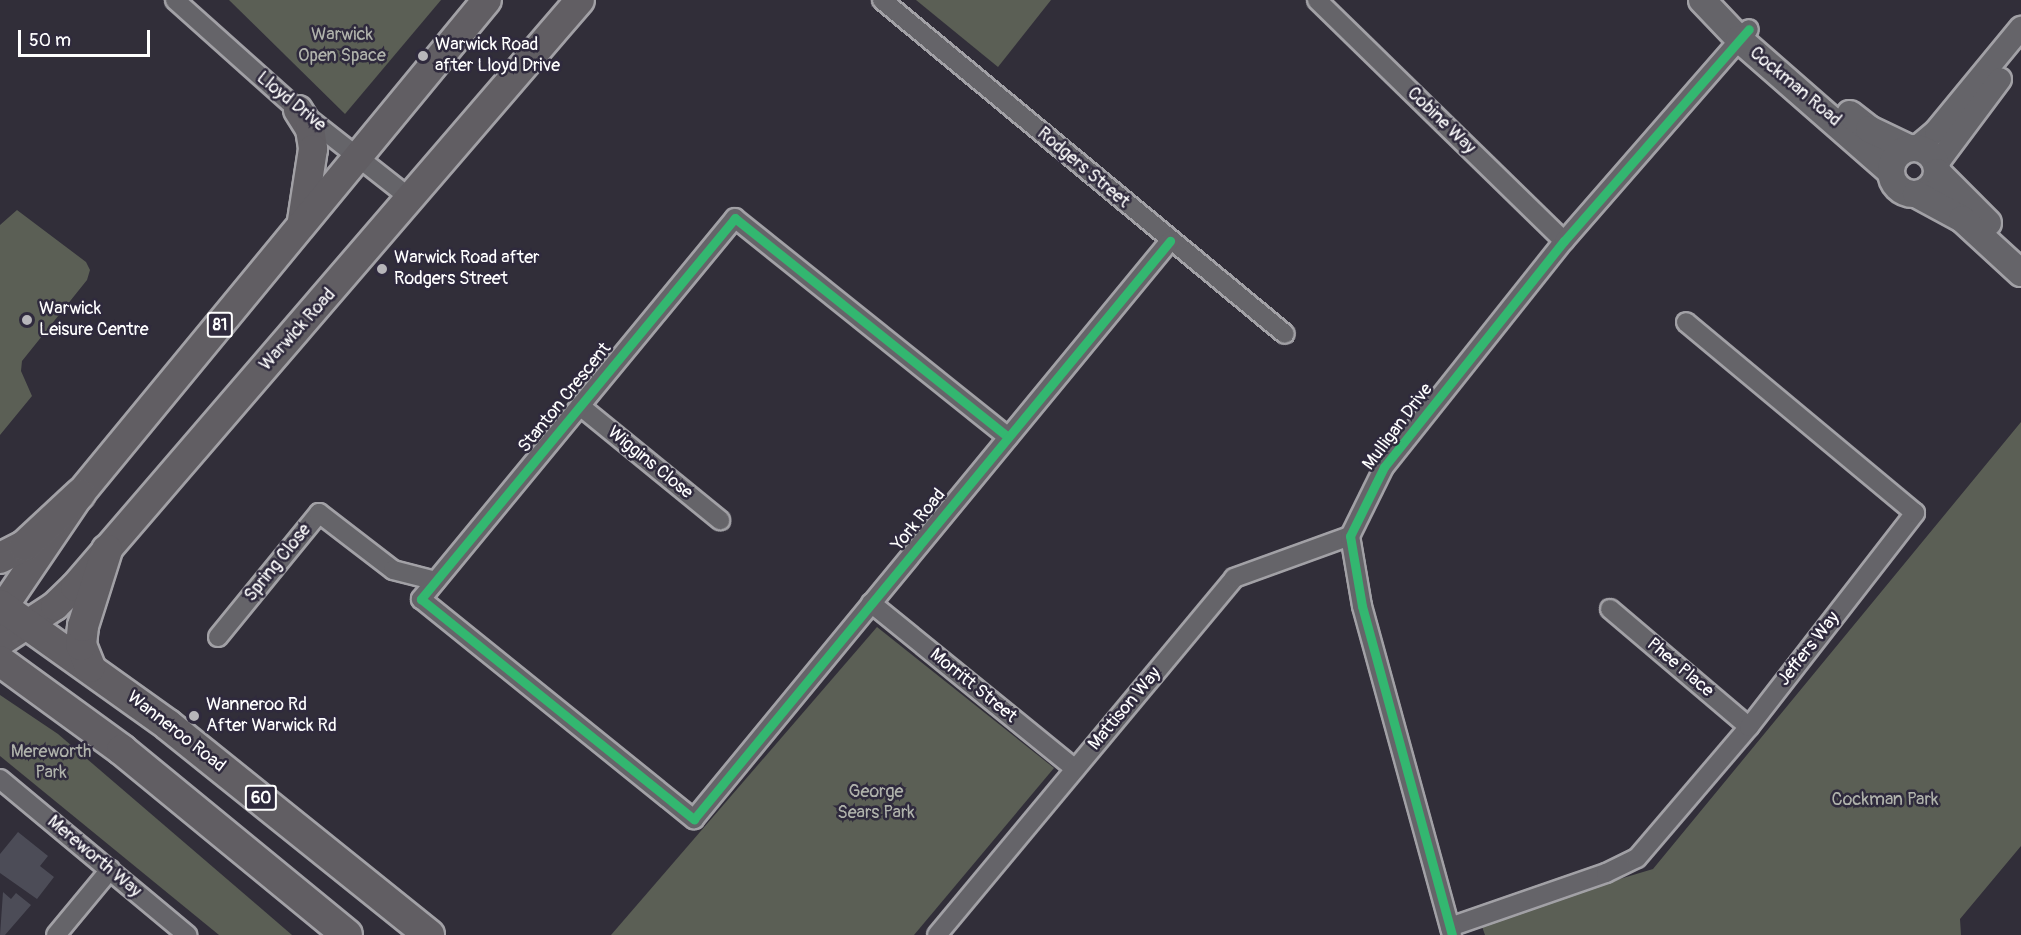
<!DOCTYPE html>
<style>
body{margin:0}
#map{position:relative;width:2021px;height:935px;overflow:hidden;background:#312e39;font-family:Pangolin,sans-serif}
div>[style]{position:absolute}
.green>*{inset:0;background:#5b5f55}
.building>*{inset:0;background:#4c4c57}
.roads{filter:drop-shadow(2px 0 #a2a1a6) drop-shadow(-2px 0 #a2a1a6) drop-shadow(0 2px #a2a1a6) drop-shadow(0 -2px #a2a1a6)}
.minor>*{height:18px;margin:-9px;padding:0 9px;transform-origin:9px;border-radius:9px;background:#656469}
.tertiary>*{height:22px;margin:-11px;padding:0 11px;transform-origin:11px;border-radius:11px;background:#656469}
.secondary>*{height:26px;margin:-13px;padding:0 13px;transform-origin:13px;border-radius:13px;background:#656469}
.secondary>.ring{margin:-13px;padding:0;box-sizing:content-box;background:none;border:26px solid #656469;border-radius:50%}
.primary>*{height:28px;margin:-14px;padding:0 14px;transform-origin:14px;border-radius:14px;background:#615e63}
.trunk>*{height:30px;margin:-15px;padding:0 15px;transform-origin:15px;border-radius:15px;background:#615e63}
.cycleway>*{height:9px;margin:-4.5px;padding:0 4.5px;transform-origin:4.5px;border-radius:4.5px;background:#33b770}
.dots>*{width:16px;height:16px;translate:-50% -50%;box-sizing:border-box;border:3px solid #2f2a3d;border-radius:50%}
span{translate:-50% -50%;white-space:nowrap;text-align:center;line-height:1.15;-webkit-text-stroke:5px #2f2a3d;paint-order:stroke}
.shield-label span{padding:2px 4px;background:#2f2a3d;border:2px solid;border-radius:4px;-webkit-text-stroke-width:0}
.shield-label{font-size:16px;color:#fff;font-weight:700}
.park-label{font-size:18px;color:#b0b3ac}
.poi-label{font-size:18px;color:#fff}
.left{translate:0 -50%;text-align:left}
.street-label{font-size:18px;color:#fff}
.scale{position:absolute;left:18px;top:30px;width:132px;height:27px;box-sizing:border-box;border:3px solid #fff;border-top:0;padding-left:8px;font-size:18px;line-height:21px;white-space:nowrap;color:#fff;-webkit-text-stroke:4px #2f2a3d;paint-order:stroke}
</style>
<div id="map">
<div class="green">
<i style="clip-path:polygon(229px 0,441px 0,345px 114px)"></i>
<i style="clip-path:polygon(916px 0,1051px 0,998px 67px)"></i>
<i style="clip-path:polygon(17px 210px,86px 262px,90px 270px,87px 280px,22px 361px,21px 371px,32px 396px,0 435px,0 225px)"></i>
<i style="clip-path:polygon(2021px 422px,2021px 846px,1960px 919px,1961px 935px,1485px 935px,1480px 921px,1653px 869px)"></i>
<i style="clip-path:polygon(877px 627px,1054px 768px,914px 935px,611px 935px)"></i>
<i style="clip-path:polygon(0 695px,58px 734px,292px 935px,219px 935px,0 756px)"></i>
</div>
<div class="building">
<i style="clip-path:polygon(18px 832px,48px 856px,40px 866px,54px 877px,37px 899px,0 873px,0 854px)"></i>
<i style="clip-path:polygon(3px 892px,11px 899px,16px 893px,31px 905px,5px 935px,0 935px)"></i>
</div>
<div class="roads">
<div class="minor">
<i style="left:175px;top:0;width:165px;rotate:41.8deg"></i>
<i style="left:298px;top:110px;width:144px;rotate:38.2deg"></i>
<i style="left:882px;top:0;width:523px;rotate:39.65deg"></i>
<i style="left:1317px;top:0;width:345px;rotate:44.3deg"></i>
<i style="left:580px;top:406px;width:181px;rotate:39.2deg"></i>
<i style="left:1008px;top:437px;width:350px;rotate:-141.3deg"></i>
<i style="left:735px;top:218px;width:494px;rotate:129.5deg"></i>
<i style="left:421px;top:599px;width:351px;rotate:38.9deg"></i>
<i style="left:694px;top:819px;width:749px;rotate:-50.53deg"></i>
<i style="left:871px;top:603px;width:263px;rotate:39.1deg"></i>
<i style="left:1610px;top:609px;width:182px;rotate:40.3deg"></i>
<i style="left:218px;top:637px;width:160px;rotate:-50.8deg"></i>
<i style="left:319px;top:513px;width:93px;rotate:37.6deg"></i>
<i style="left:393px;top:570px;width:44px;rotate:14.3deg"></i>
<i style="left:0;top:779px;width:244px;rotate:39.8deg"></i>
<i style="left:1450px;top:927px;width:165px;rotate:-19.1deg"></i>
<i style="left:1606px;top:873px;width:34px;rotate:-26deg"></i>
<i style="left:1637px;top:858px;width:172px;rotate:-49.5deg"></i>
<i style="left:1749px;top:727px;width:271px;rotate:-52.2deg"></i>
<i style="left:1915px;top:513px;width:298px;rotate:-140.2deg"></i>
<i style="left:56px;top:935px;width:85px;rotate:-50.3deg"></i>
<i style="left:937px;top:935px;width:464px;rotate:-50.2deg"></i>
<i style="left:1234px;top:578px;width:123px;rotate:-19.9deg"></i>
<i style="left:1452px;top:935px;width:341px;rotate:-105.3deg"></i>
<i style="left:1362px;top:606px;width:71px;rotate:-99.7deg"></i>
<i style="left:1350px;top:536px;width:77px;rotate:-63.8deg"></i>
<i style="left:1384px;top:467px;width:289px;rotate:-51.5deg"></i>
<i style="left:1564px;top:241px;width:281px;rotate:-48.9deg"></i>
</div>
<div class="tertiary">
<i style="left:1916px;top:148px;width:26px;rotate:-40deg"></i>
<i style="left:1936px;top:131px;width:134px;rotate:-50.5deg"></i>
<i style="left:1936px;top:165px;width:107px;rotate:-53.3deg"></i>
</div>
<div class="secondary">
<i style="left:1702px;top:0;width:54px;rotate:46.5deg"></i>
<i style="left:1739px;top:39px;width:202px;rotate:41.2deg"></i>
<i style="left:1850px;top:114px;width:24px;rotate:38deg"></i>
<i style="left:1869px;top:129px;width:44px;rotate:25.4deg"></i>
<i class="ring" style="left:1891px;top:148px;width:20px;height:20px"></i>
<i style="left:1937px;top:172px;width:72px;rotate:45deg"></i>
<i style="left:1916px;top:194px;width:52px;rotate:28.5deg"></i>
<i style="left:1962px;top:219px;width:80px;rotate:42.5deg"></i>
</div>
<div class="primary">
<i style="left:298px;top:110px;width:22px;rotate:58deg"></i>
<i style="left:310px;top:129px;width:20px;rotate:81deg"></i>
<i style="left:313px;top:149px;width:73px;rotate:98.7deg"></i>
<i style="left:0;top:612px;width:143px;rotate:-55.9deg"></i>
<i style="left:80px;top:494px;width:640px;rotate:-50.52deg"></i>
<i style="left:0;top:642px;width:66px;rotate:-33.2deg"></i>
<i style="left:55px;top:606px;width:28px;rotate:-44deg"></i>
<i style="left:75px;top:587px;width:774px;rotate:-49.29deg"></i>
</div>
<div class="trunk">
<i style="left:0;top:558px;width:27px;rotate:-27deg"></i>
<i style="left:24px;top:546px;width:76px;rotate:-42.9deg"></i>
<i style="left:0;top:605px;width:206px;rotate:35.5deg"></i>
<i style="left:168px;top:725px;width:335px;rotate:38.8deg"></i>
<i style="left:0;top:661px;width:151px;rotate:36.1deg"></i>
<i style="left:122px;top:750px;width:291px;rotate:39.4deg"></i>
<i style="left:90px;top:667px;width:24px;rotate:-112deg"></i>
<i style="left:81px;top:645px;width:19px;rotate:-84deg"></i>
<i style="left:83px;top:626px;width:80px;rotate:-72.5deg"></i>
</div>
</div>
<div class="cycleway">
<i style="left:1008px;top:437px;width:350px;rotate:-141.3deg"></i>
<i style="left:735px;top:218px;width:494px;rotate:129.5deg"></i>
<i style="left:421px;top:599px;width:351px;rotate:38.9deg"></i>
<i style="left:694px;top:819px;width:749px;rotate:-50.53deg"></i>
<i style="left:1452px;top:935px;width:341px;rotate:-105.3deg"></i>
<i style="left:1362px;top:606px;width:71px;rotate:-99.7deg"></i>
<i style="left:1350px;top:536px;width:77px;rotate:-63.8deg"></i>
<i style="left:1384px;top:467px;width:289px;rotate:-51.5deg"></i>
<i style="left:1564px;top:241px;width:281px;rotate:-48.9deg"></i>
</div>
<div class="dots">
<i style="left:423px;top:56px;background:#b7b6ba"></i>
<i style="left:382px;top:269px;background:#b7b6ba"></i>
<i style="left:27px;top:320px;background:#b7b6ba"></i>
<i style="left:194px;top:716px;background:#b7b6ba"></i>
</div>
<div class="shield-label">
<span style="left:220px;top:325px">81</span>
<span style="left:261px;top:798px">60</span>
</div>
<div class="park-label">
<span style="left:342px;top:46px">Warwick<br>Open Space</span>
<span style="left:51px;top:763px">Mereworth<br>Park</span>
<span style="left:876px;top:803px">George<br>Sears Park</span>
<span style="left:1885px;top:800px">Cockman Park</span>
</div>
<div class="poi-label">
<span class="left" style="left:435px;top:56px">Warwick Road<br>after Lloyd Drive</span>
<span class="left" style="left:394px;top:269px">Warwick Road after<br>Rodgers Street</span>
<span class="left" style="left:39px;top:320px">Warwick<br>Leisure Centre</span>
<span class="left" style="left:206px;top:716px">Wanneroo Rd<br>After Warwick Rd</span>
</div>
<div class="street-label">
<span style="left:1795px;top:87px;rotate:40deg">Cockman Road</span>
<span style="left:291px;top:102px;rotate:39deg">Lloyd Drive</span>
<span style="left:1441px;top:121px;rotate:44deg">Cobine Way</span>
<span style="left:1083px;top:168px;rotate:40deg">Rodgers Street</span>
<span style="left:298px;top:330px;rotate:-48deg">Warwick Road</span>
<span style="left:565px;top:398px;rotate:-51deg">Stanton Crescent</span>
<span style="left:1398px;top:427px;rotate:-53deg">Mulligan Drive</span>
<span style="left:650px;top:463px;rotate:39deg">Wiggins Close</span>
<span style="left:919px;top:520px;rotate:-51deg">York Road</span>
<span style="left:278px;top:563px;rotate:-51deg">Spring Close</span>
<span style="left:1809px;top:649px;rotate:-52deg">Jeffers Way</span>
<span style="left:1680px;top:668px;rotate:40deg">Phee Place</span>
<span style="left:973px;top:686px;rotate:39deg">Morritt Street</span>
<span style="left:1125px;top:709px;rotate:-50deg">Mattison Way</span>
<span style="left:176px;top:732px;rotate:38deg">Wanneroo Road</span>
<span style="left:94px;top:857px;rotate:40deg">Mereworth Way</span>
</div>
<div class="scale">50 m</div>
</div>
